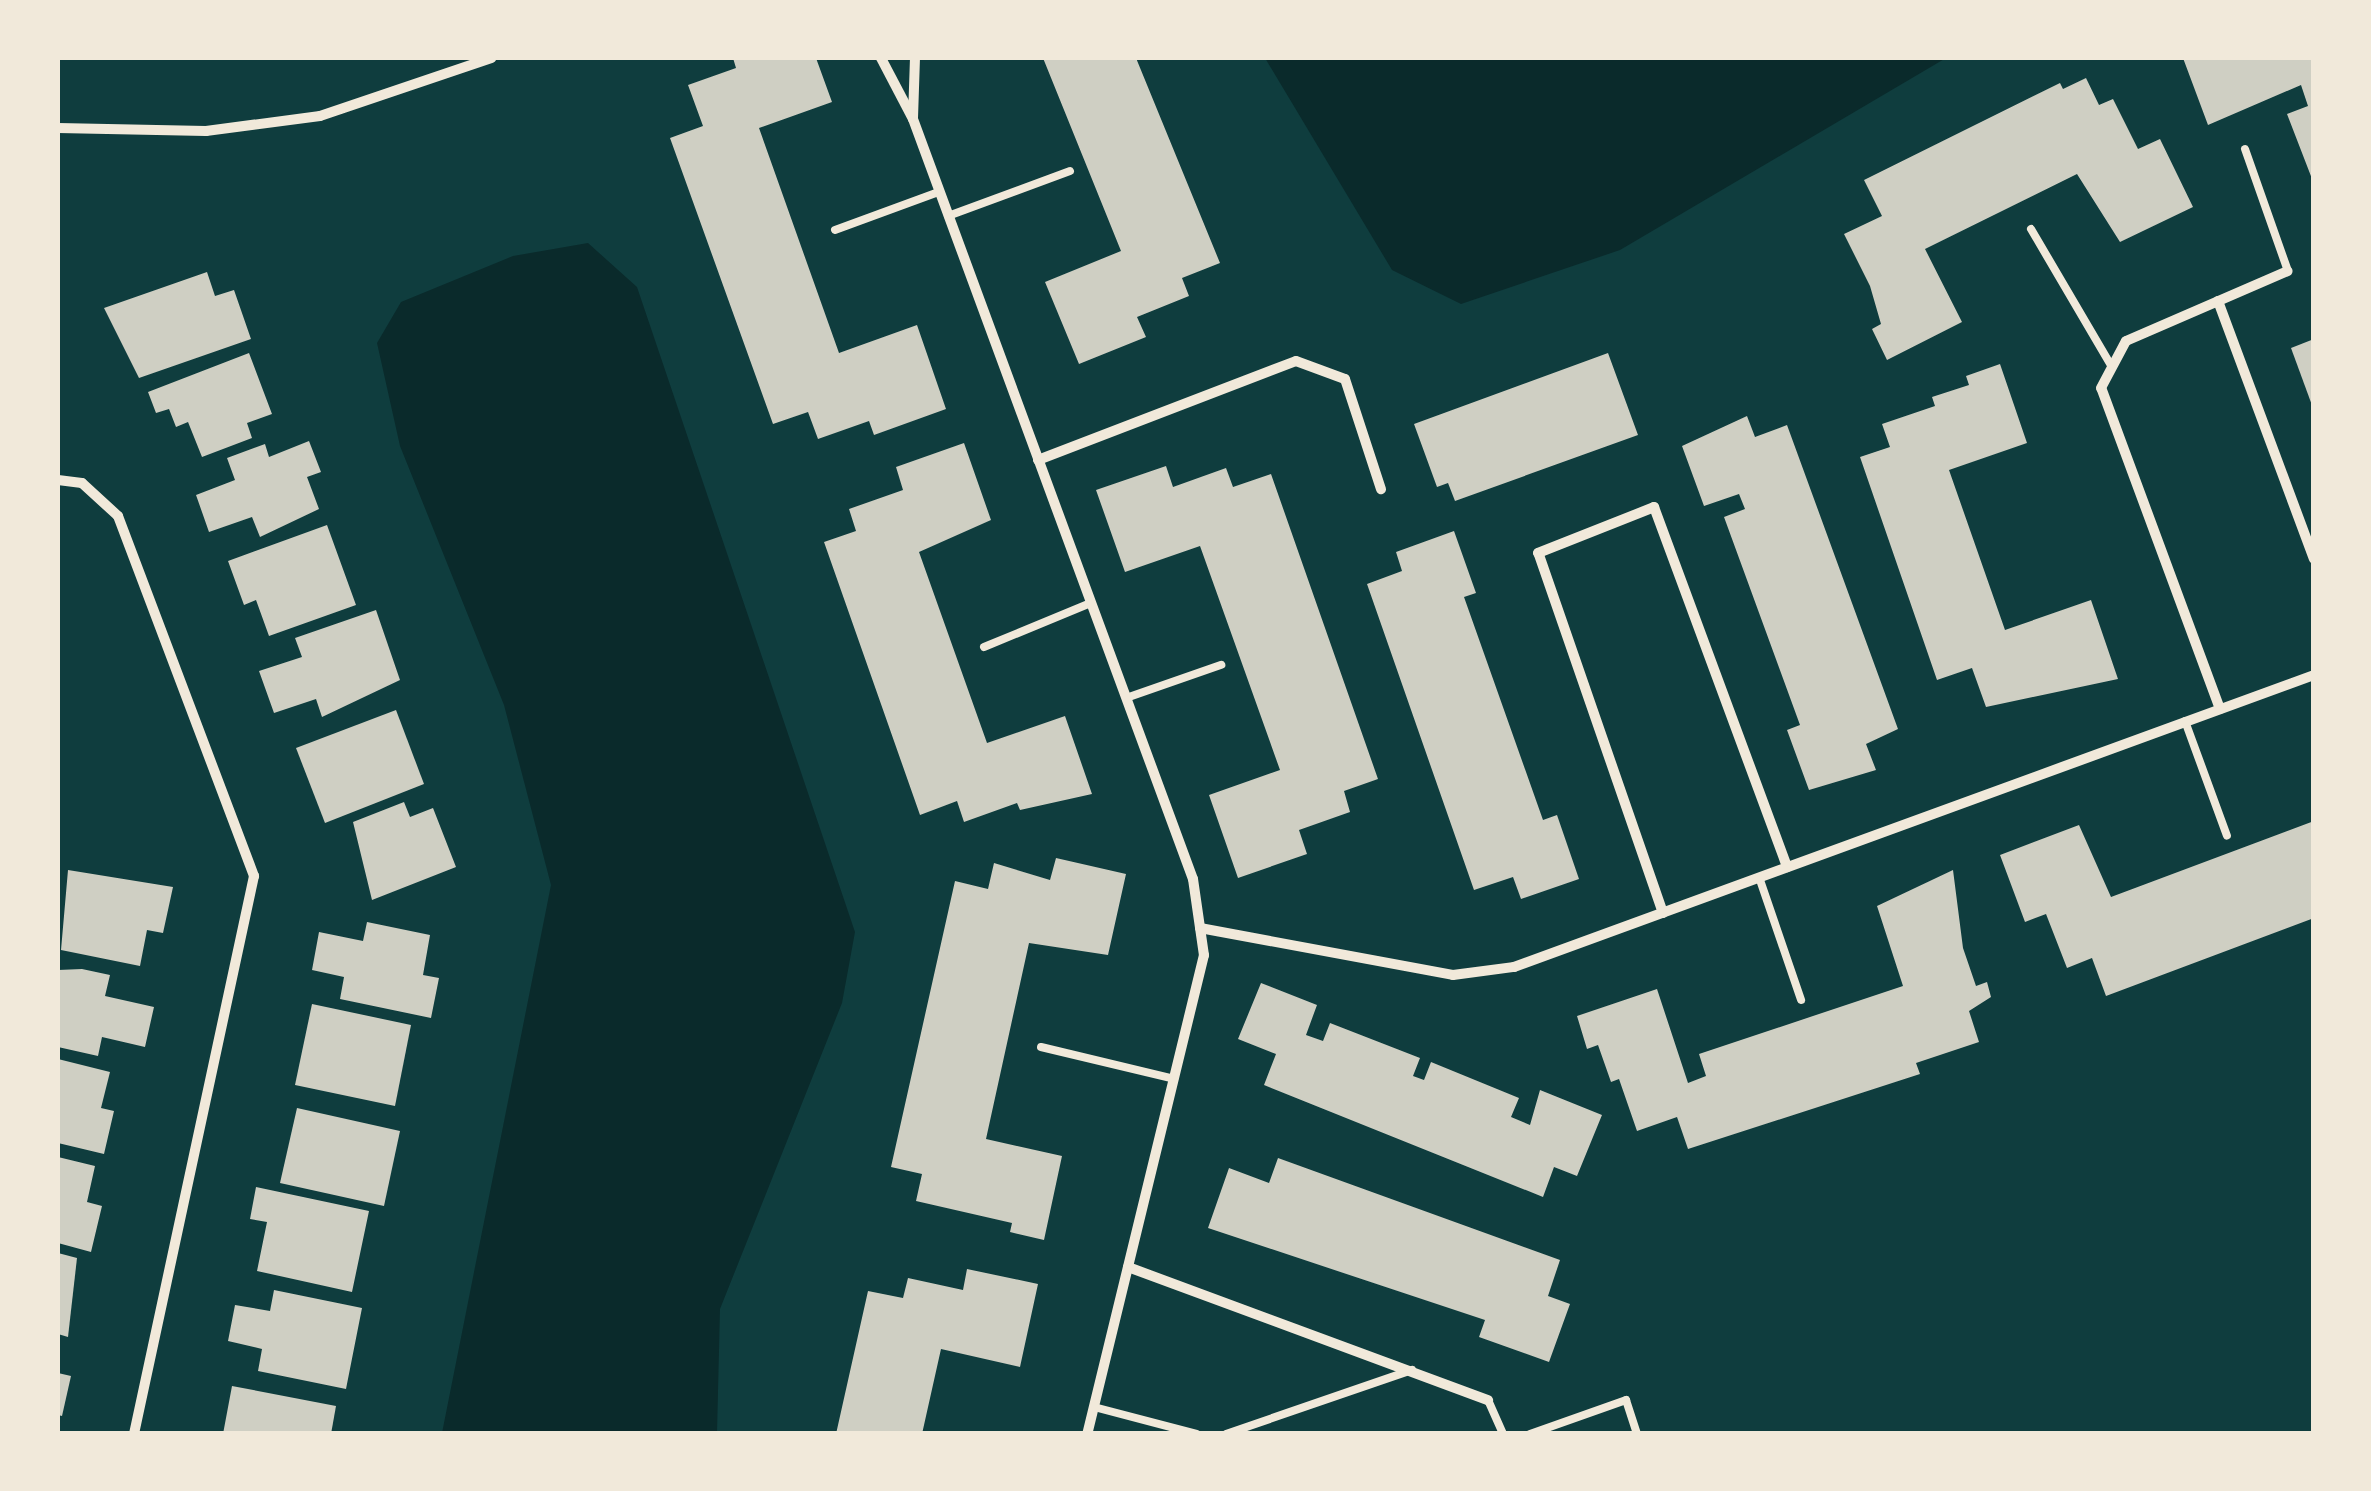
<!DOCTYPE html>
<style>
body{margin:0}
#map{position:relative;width:2371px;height:1491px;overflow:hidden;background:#0f3d3e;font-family:Bitter,serif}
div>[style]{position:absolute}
.water>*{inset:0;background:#0a2a2b}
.building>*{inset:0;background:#cfcfc3}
.service>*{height:8px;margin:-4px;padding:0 4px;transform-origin:4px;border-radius:4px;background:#f1e9da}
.minor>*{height:10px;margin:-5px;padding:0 5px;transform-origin:5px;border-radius:5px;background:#f1e9da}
span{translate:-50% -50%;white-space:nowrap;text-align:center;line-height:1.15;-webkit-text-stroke:10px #f1e9da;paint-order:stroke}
.frame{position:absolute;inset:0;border:60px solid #f1e9da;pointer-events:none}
</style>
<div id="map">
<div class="water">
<i style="clip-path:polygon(1265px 58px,1946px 58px,1620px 250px,1461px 304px,1392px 270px)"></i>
<i style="clip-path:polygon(588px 243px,637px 287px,855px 932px,842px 1003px,720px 1309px,717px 1433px,442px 1433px,551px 885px,504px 705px,400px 446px,377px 343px,401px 302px,513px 256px)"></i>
</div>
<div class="building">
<i style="clip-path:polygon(733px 58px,816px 58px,832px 102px,759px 128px,839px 353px,917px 325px,946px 409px,874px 435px,869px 421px,818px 439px,808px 412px,773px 424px,670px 138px,703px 126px,688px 85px,736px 68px)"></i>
<i style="clip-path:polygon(1043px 58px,1136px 58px,1220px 263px,1182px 278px,1189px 296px,1137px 317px,1146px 337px,1079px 364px,1045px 282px,1121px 251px)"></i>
<i style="clip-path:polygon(2183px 58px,2314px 58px,2314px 184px,2287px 114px,2308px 106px,2301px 85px,2208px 125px)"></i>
<i style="clip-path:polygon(2086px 78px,2099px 105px,2113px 99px,2138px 149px,2160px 139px,2193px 207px,2120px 242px,2077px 174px,1925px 249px,1962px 322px,1887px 360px,1872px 329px,1881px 324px,1870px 286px,1844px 234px,1882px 216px,1864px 180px,2060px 83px,2063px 89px)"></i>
<i style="clip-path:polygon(207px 272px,215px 296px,234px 290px,251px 339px,139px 378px,104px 308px)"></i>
<i style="clip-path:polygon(2314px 339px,2314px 408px,2313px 408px,2291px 348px)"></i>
<i style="clip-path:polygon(249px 353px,272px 414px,247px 423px,252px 438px,202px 457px,188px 422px,176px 427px,169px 409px,156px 413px,148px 392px)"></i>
<i style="clip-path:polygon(1608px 353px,1638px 435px,1455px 501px,1448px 483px,1437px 487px,1414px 424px)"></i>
<i style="clip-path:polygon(2000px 364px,2027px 443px,1949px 470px,2005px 630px,2091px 600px,2118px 679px,1986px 707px,1972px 668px,1937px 680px,1860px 457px,1890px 447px,1882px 424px,1935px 406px,1932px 397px,1969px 385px,1966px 376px)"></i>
<i style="clip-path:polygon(1747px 416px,1755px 437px,1787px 425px,1898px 729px,1866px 744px,1876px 770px,1809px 790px,1787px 730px,1800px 725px,1724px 517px,1745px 509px,1739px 494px,1704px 506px,1682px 446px)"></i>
<i style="clip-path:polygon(309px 441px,321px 472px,307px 477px,319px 509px,260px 537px,252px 517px,209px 532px,196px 495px,235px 480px,227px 458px,265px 444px,269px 457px)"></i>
<i style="clip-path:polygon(964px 443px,991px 520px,919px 552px,987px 743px,1065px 716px,1092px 794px,1020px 810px,1017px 803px,964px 822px,957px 801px,920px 815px,824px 542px,856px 531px,849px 509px,903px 490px,896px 467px)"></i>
<i style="clip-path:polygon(1166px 466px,1173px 487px,1226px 468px,1233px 487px,1271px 474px,1378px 779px,1344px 791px,1350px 812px,1299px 830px,1307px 854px,1238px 878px,1209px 795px,1280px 770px,1200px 546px,1125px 572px,1096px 490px)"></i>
<i style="clip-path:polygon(327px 525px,356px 605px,269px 636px,256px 600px,244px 605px,228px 561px)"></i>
<i style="clip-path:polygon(1454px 531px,1476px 593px,1464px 597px,1543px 820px,1557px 815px,1579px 879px,1521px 899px,1513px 877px,1474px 890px,1367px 584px,1402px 571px,1396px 552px)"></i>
<i style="clip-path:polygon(376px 610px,400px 680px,322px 717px,316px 699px,274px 713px,259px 671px,302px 657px,295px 638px)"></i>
<i style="clip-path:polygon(396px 710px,424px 784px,325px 823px,296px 748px)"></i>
<i style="clip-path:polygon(404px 802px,410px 817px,433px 808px,456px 867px,372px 900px,353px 822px)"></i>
<i style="clip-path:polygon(2314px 821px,2314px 918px,2106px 996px,2092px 958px,2067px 968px,2046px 914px,2025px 922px,2000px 855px,2079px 825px,2111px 897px)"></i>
<i style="clip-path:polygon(1056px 858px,1126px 874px,1108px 955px,1029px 943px,986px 1139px,1062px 1156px,1044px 1240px,1010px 1232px,1012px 1223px,916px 1201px,922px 1174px,891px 1167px,955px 881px,988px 889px,994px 863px,1050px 880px)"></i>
<i style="clip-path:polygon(68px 870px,173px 887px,163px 933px,147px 930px,140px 966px,61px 950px)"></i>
<i style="clip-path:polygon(1953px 870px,1963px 948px,1976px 986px,1987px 982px,1991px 997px,1969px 1011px,1979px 1042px,1916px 1063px,1920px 1074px,1688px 1149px,1677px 1117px,1637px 1131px,1619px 1079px,1611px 1082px,1598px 1045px,1587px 1049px,1577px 1016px,1657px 989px,1688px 1083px,1706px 1076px,1699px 1054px,1903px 986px,1877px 906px)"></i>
<i style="clip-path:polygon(367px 922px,430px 935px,423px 975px,439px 978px,431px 1018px,340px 999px,344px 977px,312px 970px,319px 932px,363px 941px)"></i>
<i style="clip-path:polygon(82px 969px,110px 975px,105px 996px,154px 1007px,145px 1047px,102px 1037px,98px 1056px,58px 1047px,58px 970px)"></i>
<i style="clip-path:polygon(1261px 983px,1317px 1005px,1306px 1035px,1323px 1041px,1330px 1023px,1420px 1058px,1413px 1076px,1424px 1080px,1431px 1062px,1519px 1098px,1511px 1117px,1530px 1125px,1540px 1090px,1602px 1115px,1577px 1176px,1554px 1167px,1543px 1197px,1264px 1085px,1276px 1054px,1238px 1039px)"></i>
<i style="clip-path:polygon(312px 1004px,411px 1025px,395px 1106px,295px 1085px)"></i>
<i style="clip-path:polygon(58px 1059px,110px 1072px,101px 1108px,114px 1111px,104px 1154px,58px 1143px)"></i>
<i style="clip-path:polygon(297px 1108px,400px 1131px,384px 1206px,280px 1183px)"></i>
<i style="clip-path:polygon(58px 1157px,95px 1166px,87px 1202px,102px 1206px,91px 1252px,58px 1243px)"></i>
<i style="clip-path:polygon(1278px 1158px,1560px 1260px,1548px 1296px,1570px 1304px,1549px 1362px,1479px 1337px,1485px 1320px,1208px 1228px,1229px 1168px,1269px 1183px)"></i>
<i style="clip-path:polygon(256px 1187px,369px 1211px,352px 1292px,257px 1271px,267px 1222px,250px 1219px)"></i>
<i style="clip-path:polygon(58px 1253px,77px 1258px,68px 1337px,58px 1334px)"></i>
<i style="clip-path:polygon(967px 1269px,1038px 1284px,1020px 1367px,941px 1349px,922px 1434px,836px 1434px,868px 1291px,903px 1298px,908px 1278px,963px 1290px)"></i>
<i style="clip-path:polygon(274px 1290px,362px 1308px,346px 1389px,258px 1371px,262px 1349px,228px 1341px,235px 1305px,270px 1311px)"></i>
<i style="clip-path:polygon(58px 1373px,71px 1376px,62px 1416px,58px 1415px)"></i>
<i style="clip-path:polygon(232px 1386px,336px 1406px,331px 1434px,223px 1434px)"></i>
</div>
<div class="service">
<i style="left:2245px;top:149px;width:129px;rotate:70.6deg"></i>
<i style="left:948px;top:216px;width:130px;rotate:-20.2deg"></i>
<i style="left:2031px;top:229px;width:160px;rotate:59.6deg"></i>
<i style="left:835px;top:230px;width:111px;rotate:-20.1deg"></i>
<i style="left:984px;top:647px;width:116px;rotate:-22.4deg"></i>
<i style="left:1126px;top:698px;width:101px;rotate:-19.2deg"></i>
<i style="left:2185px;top:721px;width:122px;rotate:69.9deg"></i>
<i style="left:1759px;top:877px;width:130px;rotate:71.1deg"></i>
<i style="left:1041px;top:1047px;width:137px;rotate:13.5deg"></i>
<i style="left:1488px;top:1400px;width:37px;rotate:66deg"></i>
<i style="left:1094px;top:1407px;width:106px;rotate:14.7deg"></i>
<i style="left:1226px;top:1434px;width:197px;rotate:-19deg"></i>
<i style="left:1530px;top:1434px;width:102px;rotate:-19.5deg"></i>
<i style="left:1626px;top:1400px;width:36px;rotate:72deg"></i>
</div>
<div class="minor">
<i style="left:881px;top:58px;width:69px;rotate:62.3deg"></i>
<i style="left:913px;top:119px;width:810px;rotate:69.78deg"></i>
<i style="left:1193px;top:879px;width:77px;rotate:81.8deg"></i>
<i style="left:1204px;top:955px;width:493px;rotate:103.7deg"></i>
<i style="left:913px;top:118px;width:60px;rotate:-88.1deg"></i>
<i style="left:58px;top:128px;width:148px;rotate:1.2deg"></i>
<i style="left:206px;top:131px;width:115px;rotate:-7.5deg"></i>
<i style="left:320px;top:116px;width:181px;rotate:-18.7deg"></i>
<i style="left:2218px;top:301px;width:275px;rotate:69.6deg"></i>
<i style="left:1038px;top:460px;width:276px;rotate:-21deg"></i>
<i style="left:1296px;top:361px;width:52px;rotate:20.2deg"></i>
<i style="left:1345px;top:379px;width:116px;rotate:71.9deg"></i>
<i style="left:58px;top:480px;width:24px;rotate:7deg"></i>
<i style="left:82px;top:483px;width:49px;rotate:42.5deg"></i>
<i style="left:118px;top:516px;width:385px;rotate:69.3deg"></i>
<i style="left:254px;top:876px;width:571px;rotate:102.14deg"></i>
<i style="left:2220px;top:709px;width:342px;rotate:-110.3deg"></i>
<i style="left:2101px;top:388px;width:53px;rotate:-62deg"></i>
<i style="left:2126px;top:341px;width:176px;rotate:-23.4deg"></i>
<i style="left:1663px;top:913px;width:381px;rotate:-109.1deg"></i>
<i style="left:1538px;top:553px;width:125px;rotate:-21.6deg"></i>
<i style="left:1654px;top:507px;width:384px;rotate:69.7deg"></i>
<i style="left:1200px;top:928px;width:257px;rotate:10.5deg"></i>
<i style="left:1453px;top:975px;width:62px;rotate:-7.5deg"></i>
<i style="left:1514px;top:967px;width:852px;rotate:-20.05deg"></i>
<i style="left:1128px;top:1267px;width:384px;rotate:20.3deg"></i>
</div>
<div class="frame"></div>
</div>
